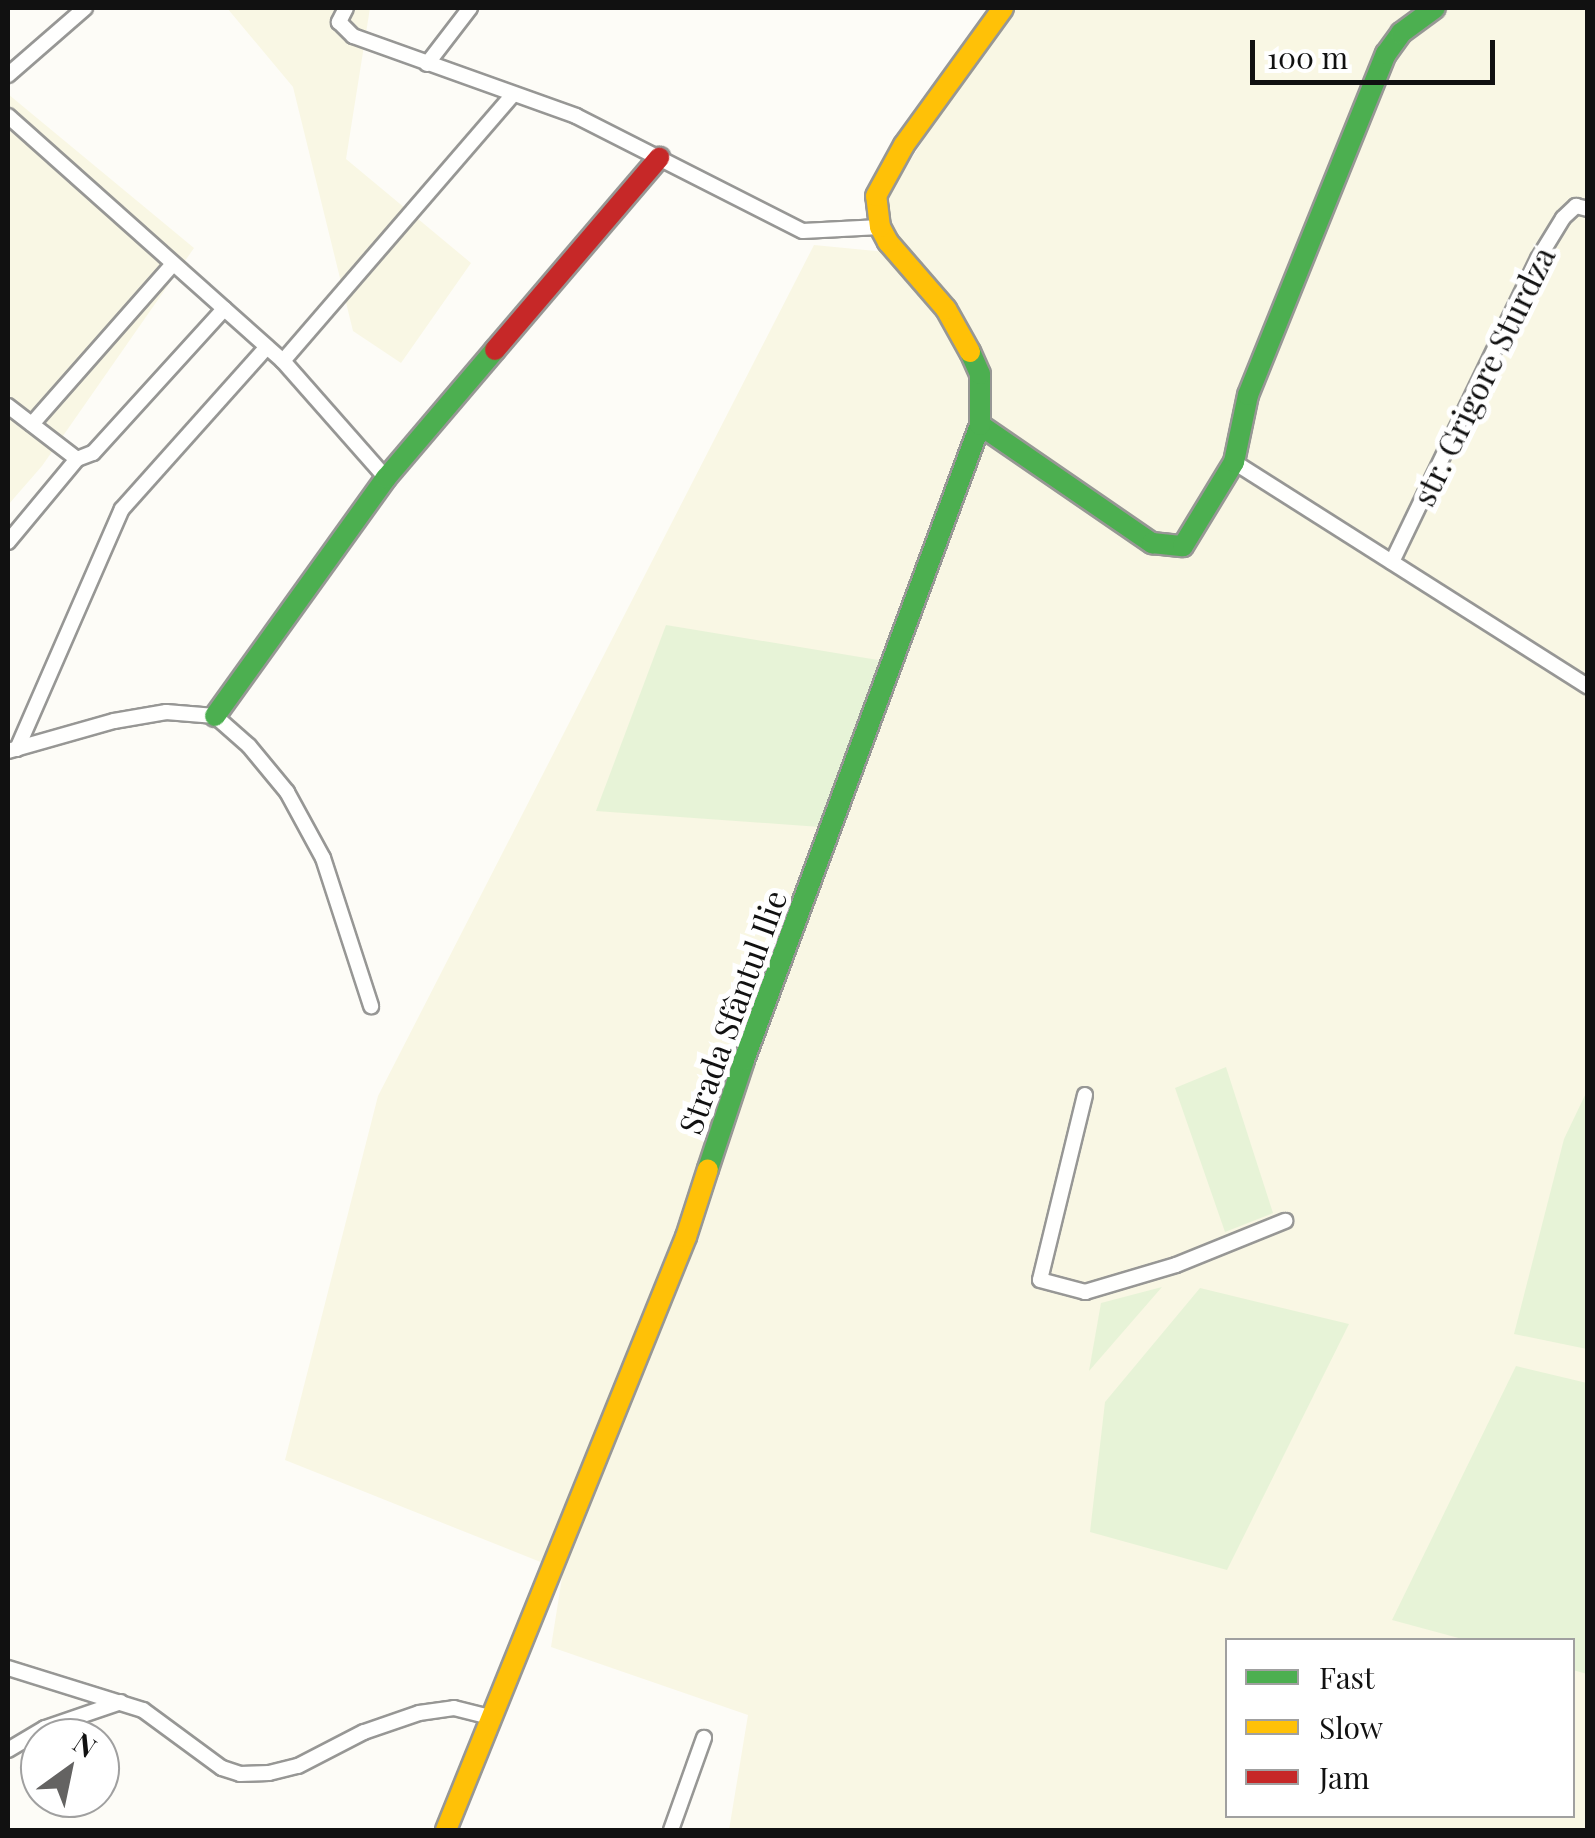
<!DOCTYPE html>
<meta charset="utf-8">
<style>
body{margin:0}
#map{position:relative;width:1595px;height:1838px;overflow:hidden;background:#fdfcf7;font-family:"Playfair Display",serif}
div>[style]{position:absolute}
.farmland>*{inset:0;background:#f9f7e4}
.green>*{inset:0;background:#e7f3d7}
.roads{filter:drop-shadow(2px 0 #979795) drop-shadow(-2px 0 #979795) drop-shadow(0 2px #979795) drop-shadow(0 -2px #979795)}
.street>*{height:14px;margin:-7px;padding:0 7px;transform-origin:7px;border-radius:7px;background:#fffffe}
.fast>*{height:20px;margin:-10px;padding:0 10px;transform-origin:10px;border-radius:10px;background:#4caf50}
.slow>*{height:20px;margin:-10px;padding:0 10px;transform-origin:10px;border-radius:10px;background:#ffc107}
.jam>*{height:20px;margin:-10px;padding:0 10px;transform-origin:10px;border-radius:10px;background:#c62828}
span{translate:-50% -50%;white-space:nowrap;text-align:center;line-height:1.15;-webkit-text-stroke:10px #fff;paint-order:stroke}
.street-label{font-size:32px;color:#111}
.frame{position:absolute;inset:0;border:10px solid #111;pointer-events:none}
.legend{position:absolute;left:1225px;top:1638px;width:350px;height:180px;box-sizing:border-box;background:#fff;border:2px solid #a0a0a0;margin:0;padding:12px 18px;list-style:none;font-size:30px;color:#111}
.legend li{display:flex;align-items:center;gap:20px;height:50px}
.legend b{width:50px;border:2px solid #a0a0a0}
.north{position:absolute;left:20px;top:1718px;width:100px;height:100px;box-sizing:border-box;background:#fff;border:2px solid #a0a0a0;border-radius:50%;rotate:33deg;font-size:28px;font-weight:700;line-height:40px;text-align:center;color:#111}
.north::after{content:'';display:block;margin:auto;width:35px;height:45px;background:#646362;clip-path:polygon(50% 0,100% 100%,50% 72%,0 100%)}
.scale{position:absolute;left:1250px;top:40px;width:245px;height:45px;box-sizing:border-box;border:5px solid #111;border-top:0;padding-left:12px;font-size:30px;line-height:35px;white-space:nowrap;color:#111;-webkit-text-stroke:8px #fff;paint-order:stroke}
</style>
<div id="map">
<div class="farmland">
<i style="clip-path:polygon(227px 8px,370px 8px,346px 159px,471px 263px,401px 363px,353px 331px,293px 87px)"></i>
<i style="clip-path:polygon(evenodd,1007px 8px,1587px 8px,1587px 1830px,729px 1830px,748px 1715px,551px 1647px,563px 1571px,285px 1460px,378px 1096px,814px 245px,886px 252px,893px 228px,886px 199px,1007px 8px,1228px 1640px,1572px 1640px,1572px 1816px,1228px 1816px,1228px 1640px)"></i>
<i style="clip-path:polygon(8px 94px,194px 248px,42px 466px,8px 505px)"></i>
</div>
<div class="green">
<i style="clip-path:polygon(666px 625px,884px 661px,820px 827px,596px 811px)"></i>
<i style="clip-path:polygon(1226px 1067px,1273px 1213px,1225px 1232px,1175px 1088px)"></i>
<i style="clip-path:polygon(1587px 1091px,1587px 1349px,1514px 1334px,1564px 1139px)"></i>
<i style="clip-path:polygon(1162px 1287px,1089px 1371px,1101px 1303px)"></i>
<i style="clip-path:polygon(1200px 1288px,1349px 1324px,1227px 1570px,1090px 1532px,1105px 1402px)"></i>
<i style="clip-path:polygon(1516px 1366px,1587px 1383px,1587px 1674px,1573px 1670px,1572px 1640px,1466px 1640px,1392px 1620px)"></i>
</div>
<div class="roads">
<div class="street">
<i style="left:346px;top:8px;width:16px;rotate:117deg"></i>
<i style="left:339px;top:22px;width:20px;rotate:45deg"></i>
<i style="left:353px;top:36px;width:237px;rotate:19.7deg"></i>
<i style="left:576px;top:116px;width:254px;rotate:26.9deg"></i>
<i style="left:803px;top:231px;width:77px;rotate:-3deg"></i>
<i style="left:427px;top:64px;width:71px;rotate:-52.5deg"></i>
<i style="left:8px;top:75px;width:102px;rotate:-41deg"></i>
<i style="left:8px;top:116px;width:368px;rotate:41.7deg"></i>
<i style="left:283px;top:361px;width:156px;rotate:48.6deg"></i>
<i style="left:283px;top:361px;width:350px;rotate:-49.2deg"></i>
<i style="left:8px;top:406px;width:87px;rotate:37.5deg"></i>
<i style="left:77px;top:459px;width:17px;rotate:-21deg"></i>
<i style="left:93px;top:453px;width:195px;rotate:-47.7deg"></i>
<i style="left:32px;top:424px;width:213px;rotate:-48.6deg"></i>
<i style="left:1234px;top:462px;width:419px;rotate:32.4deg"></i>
<i style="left:8px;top:542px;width:108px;rotate:-50.3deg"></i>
<i style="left:1392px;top:562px;width:336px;rotate:-64.3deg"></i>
<i style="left:1538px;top:259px;width:48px;rotate:-58.6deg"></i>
<i style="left:1563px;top:218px;width:18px;rotate:-43deg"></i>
<i style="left:1576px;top:206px;width:12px;rotate:14deg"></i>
<i style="left:17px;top:749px;width:262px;rotate:-66.4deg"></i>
<i style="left:122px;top:509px;width:217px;rotate:-48.2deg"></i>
<i style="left:8px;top:751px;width:110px;rotate:-15.8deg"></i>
<i style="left:114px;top:721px;width:53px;rotate:-9.8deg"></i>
<i style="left:166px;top:712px;width:49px;rotate:4.7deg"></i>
<i style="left:215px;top:716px;width:45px;rotate:41.4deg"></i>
<i style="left:249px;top:746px;width:60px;rotate:50.4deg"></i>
<i style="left:287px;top:792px;width:75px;rotate:61.4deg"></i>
<i style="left:323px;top:858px;width:156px;rotate:72deg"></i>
<i style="left:1085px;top:1095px;width:190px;rotate:103.7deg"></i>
<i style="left:1040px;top:1280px;width:47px;rotate:14.9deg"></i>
<i style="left:1085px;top:1292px;width:95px;rotate:-16.5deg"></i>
<i style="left:1176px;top:1265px;width:118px;rotate:-22deg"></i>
<i style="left:8px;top:1668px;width:141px;rotate:17.3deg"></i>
<i style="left:143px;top:1710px;width:98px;rotate:36.3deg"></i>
<i style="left:222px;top:1768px;width:19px;rotate:18deg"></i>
<i style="left:240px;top:1774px;width:29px;rotate:-2deg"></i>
<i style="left:269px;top:1773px;width:30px;rotate:-14deg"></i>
<i style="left:298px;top:1766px;width:74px;rotate:-27.3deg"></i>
<i style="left:364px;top:1732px;width:58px;rotate:-19.1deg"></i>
<i style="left:419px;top:1713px;width:35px;rotate:-8deg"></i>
<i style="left:454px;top:1708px;width:38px;rotate:14deg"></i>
<i style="left:8px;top:1750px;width:43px;rotate:-30.7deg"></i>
<i style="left:45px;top:1728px;width:80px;rotate:-18.9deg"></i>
<i style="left:671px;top:1830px;width:98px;rotate:-70.3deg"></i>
</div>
<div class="fast">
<i style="left:980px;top:425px;width:209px;rotate:34.5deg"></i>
<i style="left:1152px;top:543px;width:31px;rotate:6deg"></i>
<i style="left:1183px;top:546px;width:98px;rotate:-58.7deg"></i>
<i style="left:1234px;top:462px;width:68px;rotate:-78.2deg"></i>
<i style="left:1248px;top:395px;width:368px;rotate:-68deg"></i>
<i style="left:1386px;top:54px;width:26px;rotate:-54deg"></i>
<i style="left:1401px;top:33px;width:42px;rotate:-36.3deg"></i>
<i style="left:215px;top:716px;width:293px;rotate:-54.3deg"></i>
<i style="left:386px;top:478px;width:168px;rotate:-49.6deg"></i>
<i style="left:708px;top:1169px;width:115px;rotate:-71.7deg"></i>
<i style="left:744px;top:1060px;width:677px;rotate:-69.61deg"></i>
<i style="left:980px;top:425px;width:51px;rotate:-90deg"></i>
<i style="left:980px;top:374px;width:24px;rotate:-114deg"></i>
</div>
<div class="slow">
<i style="left:970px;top:352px;width:49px;rotate:-119.2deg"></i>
<i style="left:946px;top:309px;width:89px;rotate:-130.9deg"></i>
<i style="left:888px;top:242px;width:17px;rotate:-118deg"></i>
<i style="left:880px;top:227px;width:31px;rotate:-97deg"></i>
<i style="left:876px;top:196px;width:58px;rotate:-61.2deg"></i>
<i style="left:904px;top:145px;width:169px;rotate:-54.1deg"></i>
<i style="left:446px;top:1830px;width:640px;rotate:-67.97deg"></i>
<i style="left:686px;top:1237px;width:71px;rotate:-72.1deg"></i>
</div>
<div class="jam">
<i style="left:495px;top:350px;width:253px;rotate:-49.5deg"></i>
</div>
</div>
<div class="street-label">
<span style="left:1483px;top:376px;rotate:-64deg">str. Grigore Sturdza</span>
<span style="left:732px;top:1012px;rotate:-70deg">Strada Sfântul Ilie</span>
</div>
<div class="frame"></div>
<ul class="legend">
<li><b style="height:12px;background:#4caf50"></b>Fast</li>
<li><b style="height:12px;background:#ffc107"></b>Slow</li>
<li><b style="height:12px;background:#c62828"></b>Jam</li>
</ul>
<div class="north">N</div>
<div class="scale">100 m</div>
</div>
